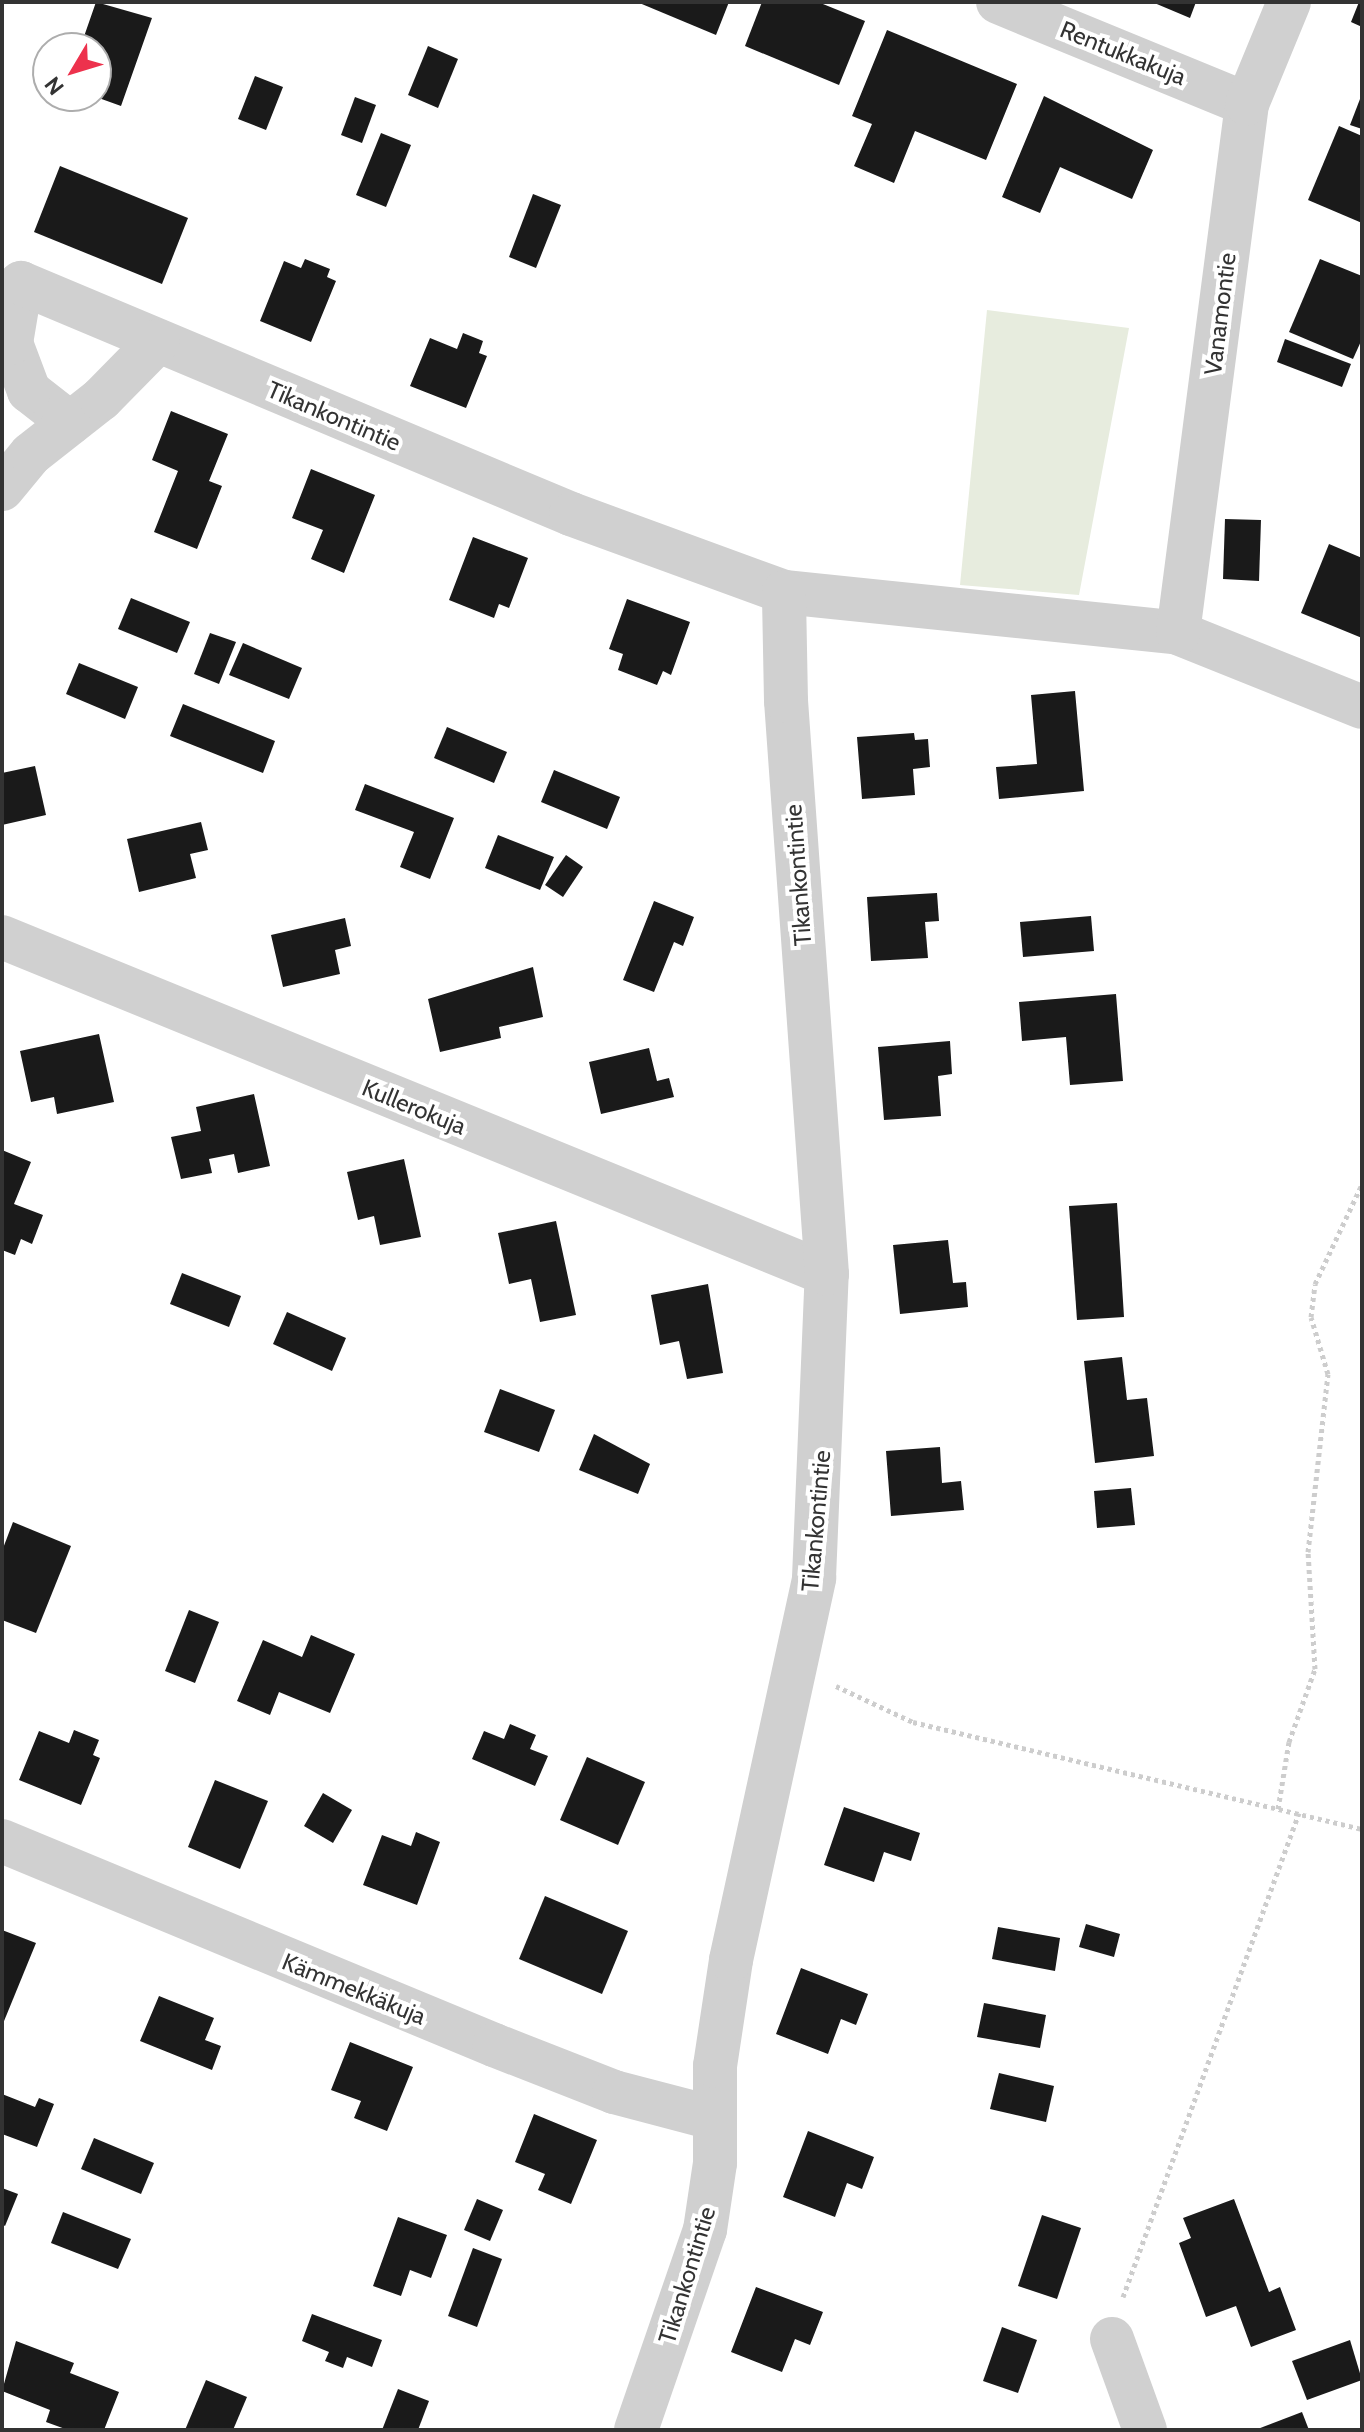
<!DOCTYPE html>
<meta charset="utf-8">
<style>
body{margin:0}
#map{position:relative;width:1364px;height:2432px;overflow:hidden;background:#fff;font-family:Cabin,sans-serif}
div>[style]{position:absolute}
.green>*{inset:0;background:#e7ecde}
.building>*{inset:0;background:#1a1a1a}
.path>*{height:5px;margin-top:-2.5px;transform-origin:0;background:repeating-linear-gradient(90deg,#cdcdcd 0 4px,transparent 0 8px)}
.street>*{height:44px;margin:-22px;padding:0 22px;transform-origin:22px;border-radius:22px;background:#d0d0d0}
span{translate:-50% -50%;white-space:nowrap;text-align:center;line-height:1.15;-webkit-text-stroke:8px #fff;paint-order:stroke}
.street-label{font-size:24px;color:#333}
.frame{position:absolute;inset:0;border:4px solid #333;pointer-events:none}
.north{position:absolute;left:32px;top:32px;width:80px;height:80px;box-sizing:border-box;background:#fff;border:2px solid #adadad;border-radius:50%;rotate:232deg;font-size:22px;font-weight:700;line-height:32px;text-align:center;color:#333}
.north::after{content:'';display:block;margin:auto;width:28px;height:36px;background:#ed324d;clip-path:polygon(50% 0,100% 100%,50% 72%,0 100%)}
</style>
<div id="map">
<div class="green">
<i style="clip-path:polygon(987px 310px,1129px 328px,1079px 595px,960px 585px)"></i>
</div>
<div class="building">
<i style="clip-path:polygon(96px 2px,152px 18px,121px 106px,96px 97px,96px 48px,80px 48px)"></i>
<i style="clip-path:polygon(637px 2px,729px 2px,716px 35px)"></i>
<i style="clip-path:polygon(762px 2px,818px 2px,865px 21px,839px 85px,745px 46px)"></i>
<i style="clip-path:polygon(1152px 2px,1196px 2px,1190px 18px)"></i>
<i style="clip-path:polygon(1359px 2px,1362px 2px,1362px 27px,1351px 22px)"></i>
<i style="clip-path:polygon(887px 30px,1017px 84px,986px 160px,915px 131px,894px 183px,854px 166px,872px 124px,852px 116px)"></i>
<i style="clip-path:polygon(428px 46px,458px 59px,438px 108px,408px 95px)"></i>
<i style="clip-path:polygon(255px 76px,283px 87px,266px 130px,238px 119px)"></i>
<i style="clip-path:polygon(1044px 96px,1153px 150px,1132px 199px,1060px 167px,1040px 213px,1002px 197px)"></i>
<i style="clip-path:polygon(355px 97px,376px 105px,362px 143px,341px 135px)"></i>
<i style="clip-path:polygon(1360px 99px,1362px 100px,1362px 129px,1350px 125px)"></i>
<i style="clip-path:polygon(1339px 126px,1362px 136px,1362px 223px,1308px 200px)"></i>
<i style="clip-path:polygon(381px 133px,411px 145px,386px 207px,356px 195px)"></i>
<i style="clip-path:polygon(60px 166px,188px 218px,162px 284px,34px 232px)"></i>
<i style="clip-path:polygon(533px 194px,561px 205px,536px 268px,509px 257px)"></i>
<i style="clip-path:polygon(305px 259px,330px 269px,327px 277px,336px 281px,311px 342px,260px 321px,284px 261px,301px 268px)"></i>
<i style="clip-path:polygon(1320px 259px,1362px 276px,1362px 339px,1353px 359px,1289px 332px)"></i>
<i style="clip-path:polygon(463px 333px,483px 341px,479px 353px,487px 356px,466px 408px,410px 386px,430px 338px,457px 349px)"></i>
<i style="clip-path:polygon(1285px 339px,1351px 364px,1342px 387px,1277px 362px)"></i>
<i style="clip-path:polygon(171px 411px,228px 434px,209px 481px,222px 486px,197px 549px,154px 532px,178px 471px,152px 460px)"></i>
<i style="clip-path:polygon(311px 469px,375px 495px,344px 573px,311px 559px,323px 530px,292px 518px)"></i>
<i style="clip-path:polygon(1225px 519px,1261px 520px,1259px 581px,1223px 579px)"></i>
<i style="clip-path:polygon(473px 537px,528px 558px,509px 608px,499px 604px,494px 618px,449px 600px)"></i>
<i style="clip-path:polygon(1329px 544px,1362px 558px,1362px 638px,1301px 613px)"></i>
<i style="clip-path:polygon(131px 598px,190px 622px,177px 653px,118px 629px)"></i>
<i style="clip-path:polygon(627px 599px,690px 622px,671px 675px,663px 671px,657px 685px,618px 670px,623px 654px,609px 649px)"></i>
<i style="clip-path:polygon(210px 633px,236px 642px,219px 684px,194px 674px)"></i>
<i style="clip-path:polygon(243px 643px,302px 668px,289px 699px,229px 675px)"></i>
<i style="clip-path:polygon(79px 663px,138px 687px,125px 719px,66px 694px)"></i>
<i style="clip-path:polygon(1075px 691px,1084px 791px,999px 799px,996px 767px,1037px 764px,1031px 695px)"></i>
<i style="clip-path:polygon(183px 704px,275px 741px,263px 773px,170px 736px)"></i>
<i style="clip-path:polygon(447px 727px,507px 752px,494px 783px,434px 758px)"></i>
<i style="clip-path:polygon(914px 733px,915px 740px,928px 739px,930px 767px,913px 769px,915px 795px,862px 799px,857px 737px)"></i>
<i style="clip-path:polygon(35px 766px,46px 815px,2px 825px,2px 773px)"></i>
<i style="clip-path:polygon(554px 770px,620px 797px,607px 829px,541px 802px)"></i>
<i style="clip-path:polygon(365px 784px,454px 818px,430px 879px,400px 867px,414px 832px,355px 810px)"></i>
<i style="clip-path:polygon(201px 822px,208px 850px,190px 854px,196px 878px,139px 892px,127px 839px)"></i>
<i style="clip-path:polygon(498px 835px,554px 857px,540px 890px,485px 868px)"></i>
<i style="clip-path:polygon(566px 855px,583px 867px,563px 897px,545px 885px)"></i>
<i style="clip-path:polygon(937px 893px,939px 921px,925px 922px,928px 958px,871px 961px,867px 897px)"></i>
<i style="clip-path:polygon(654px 901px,694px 917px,683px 946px,674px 942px,654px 992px,623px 980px)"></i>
<i style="clip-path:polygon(1091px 916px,1094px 951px,1023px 957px,1020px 922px)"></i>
<i style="clip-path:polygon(345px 918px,351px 946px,335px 950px,340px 974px,283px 987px,271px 935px)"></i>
<i style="clip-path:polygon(533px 967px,543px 1017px,499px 1027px,501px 1038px,440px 1052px,428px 999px)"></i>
<i style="clip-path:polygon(1116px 994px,1123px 1081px,1070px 1085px,1066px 1037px,1022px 1041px,1019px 1002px)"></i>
<i style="clip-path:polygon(99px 1034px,114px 1102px,57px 1114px,54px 1097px,31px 1102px,20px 1051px)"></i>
<i style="clip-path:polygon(950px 1041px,952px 1074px,938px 1076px,941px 1116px,884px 1120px,878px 1047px)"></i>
<i style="clip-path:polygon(649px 1048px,657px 1081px,669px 1078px,674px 1097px,601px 1114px,589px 1062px)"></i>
<i style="clip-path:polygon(254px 1094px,270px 1166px,238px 1173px,234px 1154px,209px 1159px,212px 1173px,181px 1179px,171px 1137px,201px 1131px,196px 1107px)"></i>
<i style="clip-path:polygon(2px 1150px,31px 1162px,14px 1204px,43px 1215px,32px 1244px,21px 1239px,15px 1255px,2px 1250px)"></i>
<i style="clip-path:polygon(404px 1159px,421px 1237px,380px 1245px,374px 1216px,358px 1220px,347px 1172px)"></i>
<i style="clip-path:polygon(1117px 1203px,1124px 1317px,1077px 1320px,1069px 1206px)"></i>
<i style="clip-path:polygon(556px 1221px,576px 1315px,540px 1322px,531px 1279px,509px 1284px,498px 1233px)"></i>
<i style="clip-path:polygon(948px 1240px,953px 1283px,966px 1282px,968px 1307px,900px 1314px,893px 1245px)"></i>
<i style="clip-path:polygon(182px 1273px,241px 1296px,229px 1327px,170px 1304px)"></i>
<i style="clip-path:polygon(708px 1284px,723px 1373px,687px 1379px,679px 1341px,660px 1345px,651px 1295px)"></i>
<i style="clip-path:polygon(287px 1312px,346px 1338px,332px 1371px,273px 1344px)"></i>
<i style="clip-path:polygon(1122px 1357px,1127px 1400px,1147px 1398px,1154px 1456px,1095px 1463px,1084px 1361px)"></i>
<i style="clip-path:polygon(500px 1389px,555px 1410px,539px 1452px,484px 1432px)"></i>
<i style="clip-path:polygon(594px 1434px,650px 1464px,638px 1494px,579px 1470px)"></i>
<i style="clip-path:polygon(940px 1447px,942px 1483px,961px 1481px,964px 1510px,891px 1516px,886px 1451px)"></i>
<i style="clip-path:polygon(1131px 1488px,1135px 1525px,1097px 1528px,1094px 1491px)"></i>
<i style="clip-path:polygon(13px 1522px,71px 1546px,36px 1633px,2px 1620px,2px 1551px)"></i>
<i style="clip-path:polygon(189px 1610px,219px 1622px,195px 1683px,165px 1671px)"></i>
<i style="clip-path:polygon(311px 1635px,355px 1654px,330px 1713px,279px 1692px,270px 1715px,237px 1701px,263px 1640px,302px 1657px)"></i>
<i style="clip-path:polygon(510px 1724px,536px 1735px,530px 1749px,548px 1756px,535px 1786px,472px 1759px,484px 1731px,504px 1739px)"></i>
<i style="clip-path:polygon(74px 1730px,99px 1740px,93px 1755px,100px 1758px,81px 1805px,19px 1780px,39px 1731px,69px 1743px)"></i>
<i style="clip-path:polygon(587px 1757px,645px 1782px,618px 1845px,560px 1820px)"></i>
<i style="clip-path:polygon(215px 1780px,268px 1801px,240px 1869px,188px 1847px)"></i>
<i style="clip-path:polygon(323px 1793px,352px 1810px,333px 1843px,304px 1826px)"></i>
<i style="clip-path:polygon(844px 1807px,920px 1833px,911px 1861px,884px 1852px,874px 1882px,824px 1865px)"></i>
<i style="clip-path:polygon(416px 1832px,440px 1842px,417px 1905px,363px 1885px,382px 1835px,411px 1846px)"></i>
<i style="clip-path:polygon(545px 1896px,628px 1931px,602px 1994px,519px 1959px)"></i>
<i style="clip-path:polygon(1086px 1924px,1120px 1934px,1114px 1957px,1079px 1947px)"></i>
<i style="clip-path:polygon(998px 1927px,1060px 1938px,1055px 1971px,992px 1959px)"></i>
<i style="clip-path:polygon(2px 1930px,36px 1943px,2px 2026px)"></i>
<i style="clip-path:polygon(801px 1968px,868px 1994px,856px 2025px,841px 2019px,828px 2054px,776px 2034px)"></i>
<i style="clip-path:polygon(159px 1996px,214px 2018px,205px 2040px,221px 2046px,212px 2070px,140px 2041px)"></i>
<i style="clip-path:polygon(984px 2003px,1046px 2015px,1040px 2048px,977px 2037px)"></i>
<i style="clip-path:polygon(350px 2042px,413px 2067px,387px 2131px,354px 2118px,361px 2101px,331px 2090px)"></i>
<i style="clip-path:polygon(999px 2073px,1054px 2086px,1046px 2122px,990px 2109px)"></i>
<i style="clip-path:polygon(2px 2094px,35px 2107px,39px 2098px,54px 2104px,37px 2147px,2px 2134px)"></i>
<i style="clip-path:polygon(534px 2114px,597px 2140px,571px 2204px,538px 2190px,545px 2174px,515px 2162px)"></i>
<i style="clip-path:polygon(808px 2131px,874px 2157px,862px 2189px,847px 2183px,835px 2217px,783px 2197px)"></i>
<i style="clip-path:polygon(94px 2138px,154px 2163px,141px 2194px,81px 2169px)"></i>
<i style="clip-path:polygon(2px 2188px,18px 2194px,5px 2226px,2px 2224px)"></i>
<i style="clip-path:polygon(477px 2199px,503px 2210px,490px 2241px,464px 2230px)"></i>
<i style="clip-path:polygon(1234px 2199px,1269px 2292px,1280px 2287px,1296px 2330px,1251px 2347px,1236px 2306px,1206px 2317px,1179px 2243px,1191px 2238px,1183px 2218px)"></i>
<i style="clip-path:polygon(63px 2212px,131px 2239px,118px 2269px,51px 2243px)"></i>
<i style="clip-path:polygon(1042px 2215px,1081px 2228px,1057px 2299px,1018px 2286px)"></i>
<i style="clip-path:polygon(398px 2217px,447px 2235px,431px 2278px,410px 2270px,401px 2296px,373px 2286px)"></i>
<i style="clip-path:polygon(473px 2248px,502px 2259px,477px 2327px,448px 2316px)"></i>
<i style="clip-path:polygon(756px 2287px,823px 2312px,810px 2345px,795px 2339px,782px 2372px,731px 2352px)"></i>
<i style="clip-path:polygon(312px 2314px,382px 2340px,372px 2367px,347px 2357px,343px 2368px,325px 2361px,329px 2352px,302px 2341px)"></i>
<i style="clip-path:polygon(1002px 2327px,1037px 2340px,1018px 2393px,983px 2381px)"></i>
<i style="clip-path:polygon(1350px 2340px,1362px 2380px,1307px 2400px,1292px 2361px)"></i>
<i style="clip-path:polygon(16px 2341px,74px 2363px,70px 2373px,119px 2392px,104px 2430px,68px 2430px,46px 2422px,50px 2410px,2px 2391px)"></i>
<i style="clip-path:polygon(206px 2380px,247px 2397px,233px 2430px,185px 2430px)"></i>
<i style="clip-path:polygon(398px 2389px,429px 2401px,418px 2430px,382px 2430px)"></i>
<i style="clip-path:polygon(1302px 2412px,1309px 2430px,1255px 2430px)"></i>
</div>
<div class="path">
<i style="left:836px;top:1686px;width:85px;rotate:25.1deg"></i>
<i style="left:913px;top:1722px;width:462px;rotate:13.4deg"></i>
<i style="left:1278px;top:1809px;width:68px;rotate:-80.7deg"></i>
<i style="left:1289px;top:1742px;width:77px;rotate:-70.4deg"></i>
<i style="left:1315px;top:1669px;width:117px;rotate:-93.4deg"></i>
<i style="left:1308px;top:1552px;width:179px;rotate:-83.6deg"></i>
<i style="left:1328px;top:1374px;width:59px;rotate:-106.6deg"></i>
<i style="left:1311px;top:1317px;width:33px;rotate:-83deg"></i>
<i style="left:1315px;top:1284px;width:110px;rotate:-64.8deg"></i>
<i style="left:1123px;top:2297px;width:515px;rotate:-70.02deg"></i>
</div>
<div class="street">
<i style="left:998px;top:2px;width:269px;rotate:22.3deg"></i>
<i style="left:70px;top:423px;width:52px;rotate:-142deg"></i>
<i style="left:29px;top:391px;width:51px;rotate:-110.6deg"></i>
<i style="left:11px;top:343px;width:61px;rotate:-80.5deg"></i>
<i style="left:21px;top:283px;width:597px;rotate:22.78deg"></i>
<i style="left:571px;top:514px;width:227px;rotate:20.1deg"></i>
<i style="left:784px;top:592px;width:396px;rotate:5.9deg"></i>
<i style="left:1178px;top:633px;width:198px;rotate:21.9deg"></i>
<i style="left:2px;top:489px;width:45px;rotate:-50.4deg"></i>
<i style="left:31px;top:454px;width:89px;rotate:-38.2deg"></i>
<i style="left:101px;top:399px;width:81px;rotate:-45.5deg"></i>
<i style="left:1178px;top:633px;width:533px;rotate:-82.57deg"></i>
<i style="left:1247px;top:104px;width:110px;rotate:-67.6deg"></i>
<i style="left:2px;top:937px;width:891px;rotate:22.22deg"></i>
<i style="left:2px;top:1841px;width:533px;rotate:22.52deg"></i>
<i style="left:494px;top:2045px;width:129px;rotate:21.4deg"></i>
<i style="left:614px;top:2092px;width:102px;rotate:14.7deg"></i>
<i style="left:1112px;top:2339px;width:97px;rotate:70.1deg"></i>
<i style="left:636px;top:2430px;width:212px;rotate:-71deg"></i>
<i style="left:705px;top:2230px;width:68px;rotate:-81.5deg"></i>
<i style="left:715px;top:2163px;width:97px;rotate:-90deg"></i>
<i style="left:715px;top:2066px;width:107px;rotate:-81.4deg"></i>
<i style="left:731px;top:1960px;width:391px;rotate:-77.7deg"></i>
<i style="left:814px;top:1578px;width:304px;rotate:-87.6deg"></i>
<i style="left:827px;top:1274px;width:574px;rotate:-94.09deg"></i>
<i style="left:786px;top:701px;width:109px;rotate:-91.1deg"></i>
</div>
<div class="street-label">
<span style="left:1123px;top:53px;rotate:22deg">Rentukkakuja</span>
<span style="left:1220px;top:314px;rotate:-83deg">Vanamontie</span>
<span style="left:334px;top:416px;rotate:23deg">Tikankontintie</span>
<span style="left:798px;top:875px;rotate:-94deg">Tikankontintie</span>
<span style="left:414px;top:1107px;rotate:22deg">Kullerokuja</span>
<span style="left:816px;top:1521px;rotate:-85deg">Tikankontintie</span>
<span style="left:354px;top:1989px;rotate:22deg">Kämmekkäkuja</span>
<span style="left:687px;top:2275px;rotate:-73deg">Tikankontintie</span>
</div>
<div class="frame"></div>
<div class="north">N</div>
</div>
